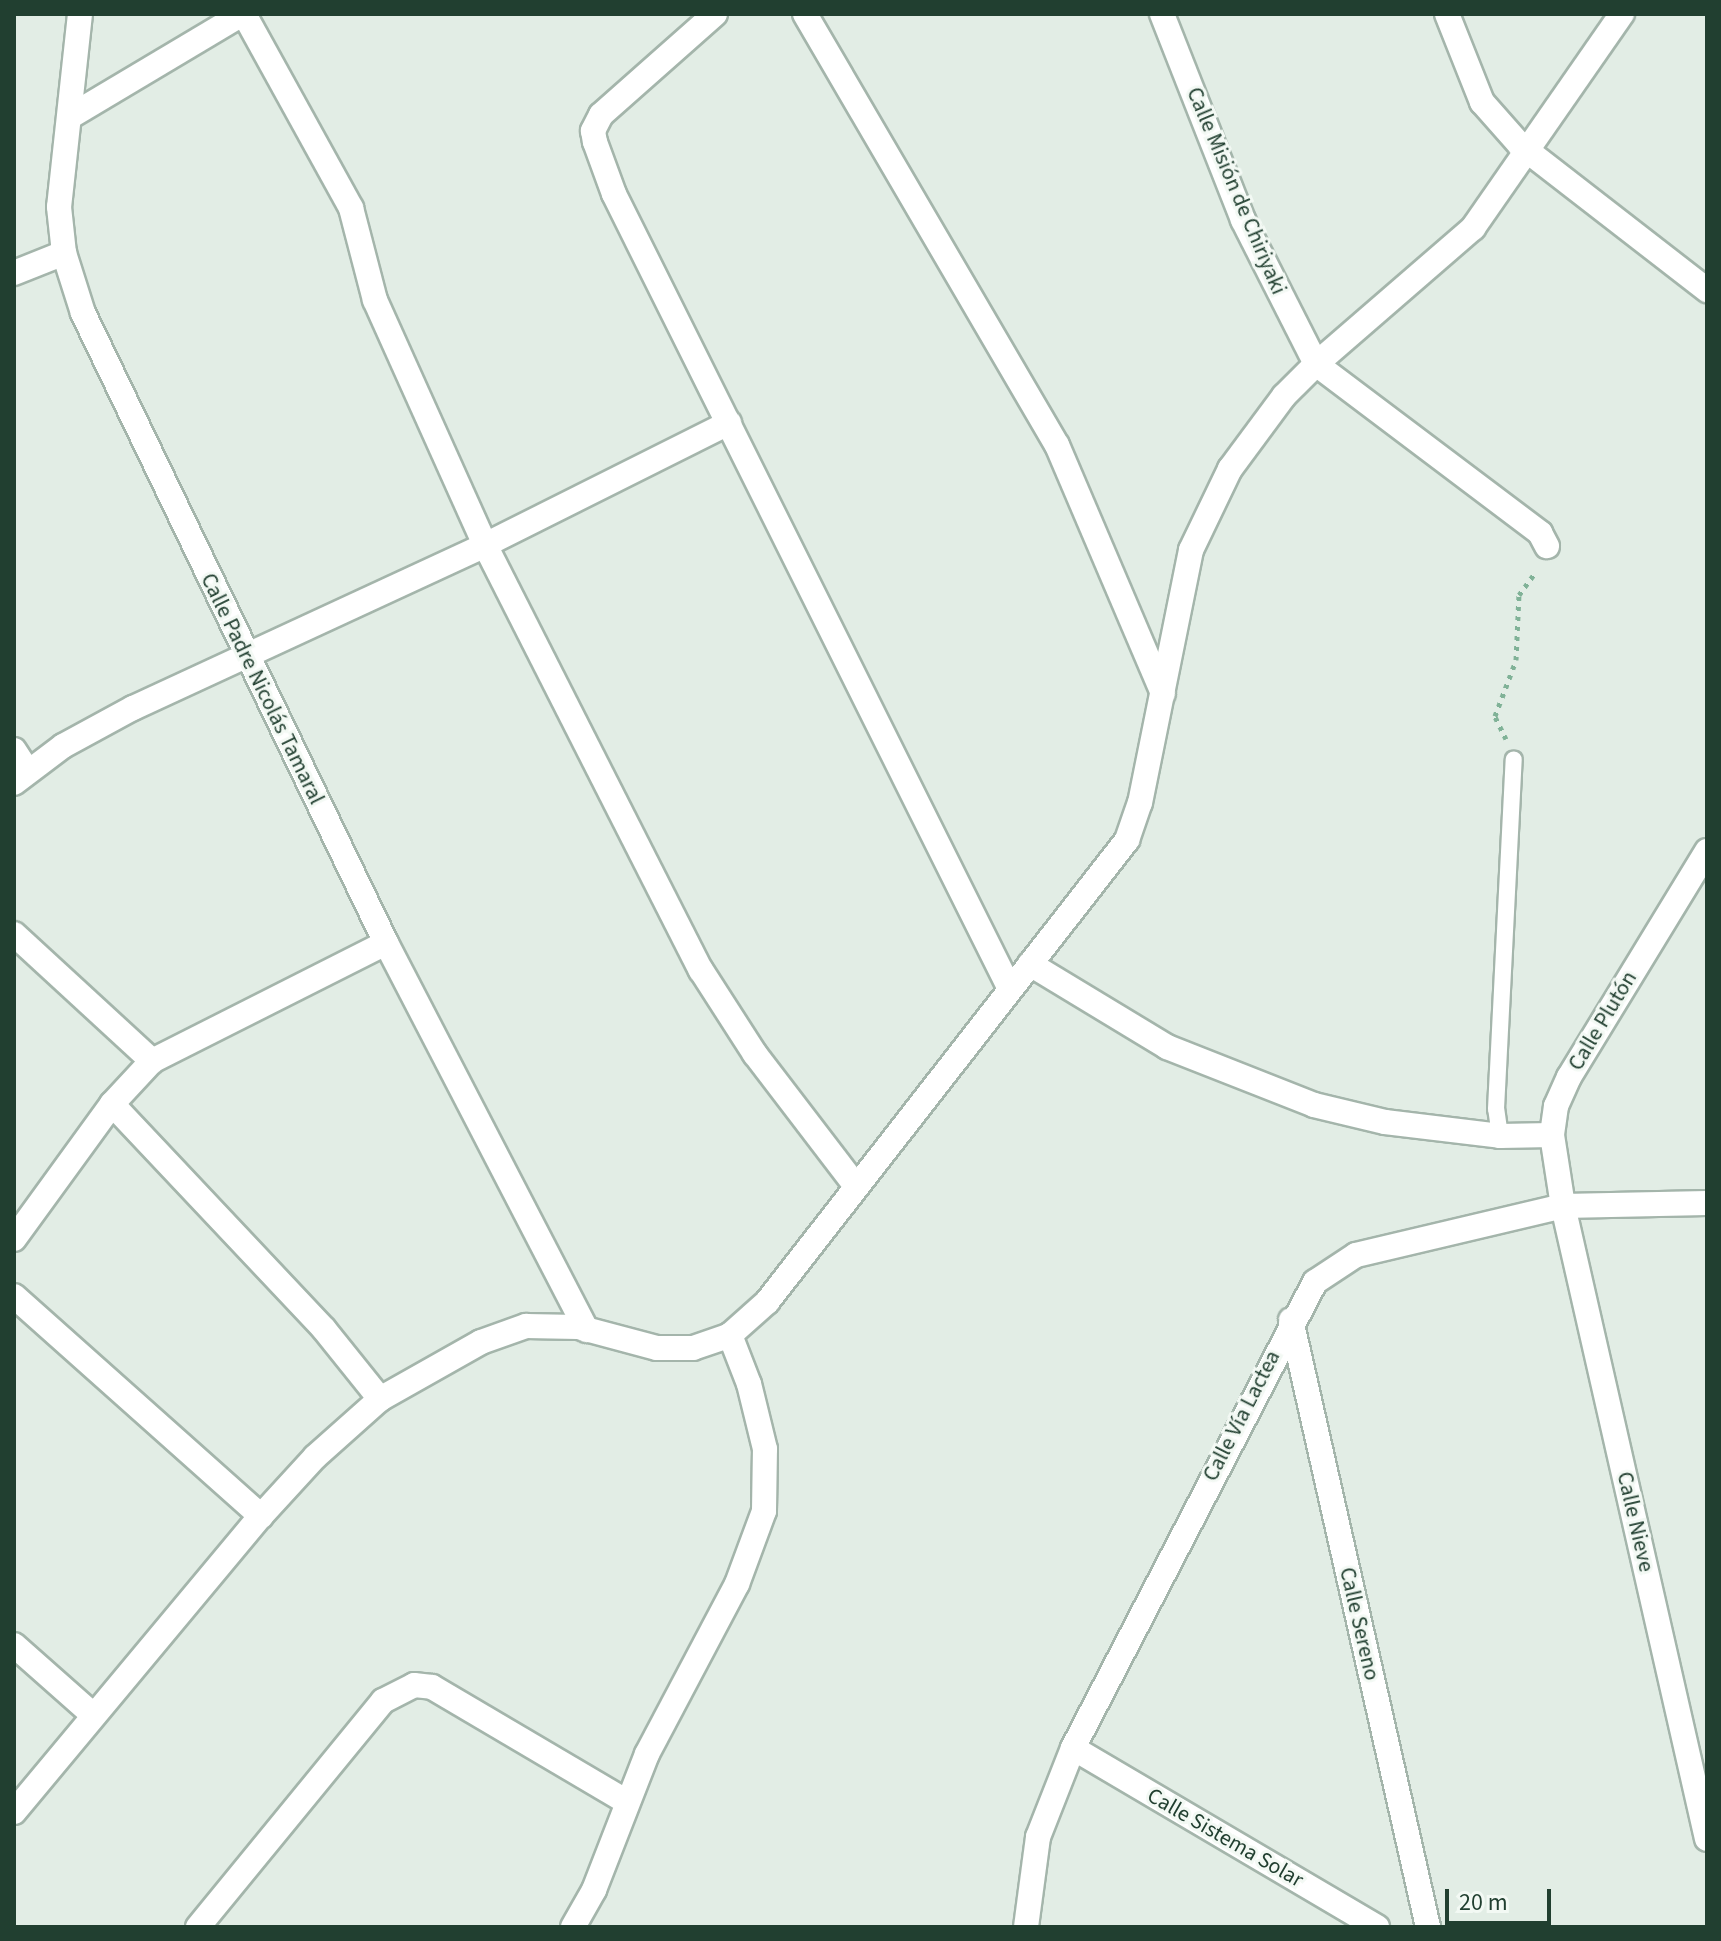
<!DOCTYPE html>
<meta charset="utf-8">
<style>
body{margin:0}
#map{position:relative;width:1721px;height:1941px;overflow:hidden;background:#e2ede5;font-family:"Source Sans 3",sans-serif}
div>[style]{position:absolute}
.path>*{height:5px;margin-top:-2.5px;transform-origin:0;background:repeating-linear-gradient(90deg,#80b297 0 4px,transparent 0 10px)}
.roads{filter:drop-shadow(2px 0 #a4b5ab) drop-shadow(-2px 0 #a4b5ab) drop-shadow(0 2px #a4b5ab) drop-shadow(0 -2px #a4b5ab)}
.lane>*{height:16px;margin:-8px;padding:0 8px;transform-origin:8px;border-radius:8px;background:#fff}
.street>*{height:24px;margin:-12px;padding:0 12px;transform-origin:12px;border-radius:12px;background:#fff}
.secondary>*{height:24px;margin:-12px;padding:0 12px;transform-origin:12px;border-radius:12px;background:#fff}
span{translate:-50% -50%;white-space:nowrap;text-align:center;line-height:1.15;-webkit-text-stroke:6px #f3f9f4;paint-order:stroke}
.street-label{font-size:22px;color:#213f30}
.frame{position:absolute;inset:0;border:16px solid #213f30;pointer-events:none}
.scale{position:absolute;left:1445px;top:1889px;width:106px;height:36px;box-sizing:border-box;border:4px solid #213f30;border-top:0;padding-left:10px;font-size:24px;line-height:28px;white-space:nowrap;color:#213f30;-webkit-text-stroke:6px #f3f9f4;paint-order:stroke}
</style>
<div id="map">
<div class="path">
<i style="left:1506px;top:739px;width:25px;rotate:-116deg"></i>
<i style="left:1495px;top:716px;width:60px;rotate:-69.4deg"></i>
<i style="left:1516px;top:660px;width:65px;rotate:-87.4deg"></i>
<i style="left:1519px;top:595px;width:29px;rotate:-54deg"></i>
</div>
<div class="roads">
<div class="lane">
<i style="left:1500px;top:1136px;width:27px;rotate:-98deg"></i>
<i style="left:1496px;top:1109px;width:350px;rotate:-87.1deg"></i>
</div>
<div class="street">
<i style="left:80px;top:14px;width:194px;rotate:96.2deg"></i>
<i style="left:59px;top:207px;width:46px;rotate:83.8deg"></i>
<i style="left:64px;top:253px;width:63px;rotate:72.4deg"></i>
<i style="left:83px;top:313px;width:699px;rotate:64.31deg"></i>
<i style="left:386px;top:943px;width:436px;rotate:62.6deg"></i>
<i style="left:244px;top:14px;width:222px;rotate:61.1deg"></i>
<i style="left:351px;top:208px;width:95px;rotate:75.4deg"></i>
<i style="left:375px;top:300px;width:269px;rotate:65.8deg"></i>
<i style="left:485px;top:545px;width:477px;rotate:63.1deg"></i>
<i style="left:701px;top:970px;width:100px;rotate:57.3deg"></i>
<i style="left:755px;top:1054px;width:165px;rotate:52.6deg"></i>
<i style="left:715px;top:14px;width:152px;rotate:138.5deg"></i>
<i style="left:601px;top:115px;width:18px;rotate:117deg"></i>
<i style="left:593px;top:131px;width:11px;rotate:80deg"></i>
<i style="left:595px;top:142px;width:55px;rotate:69.9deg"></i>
<i style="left:614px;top:194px;width:888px;rotate:63.52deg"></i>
<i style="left:805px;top:14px;width:499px;rotate:59.7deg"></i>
<i style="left:1057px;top:445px;width:270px;rotate:66.9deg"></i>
<i style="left:1162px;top:14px;width:221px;rotate:68.5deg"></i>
<i style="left:1243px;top:220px;width:161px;rotate:63.1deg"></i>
<i style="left:1316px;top:364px;width:281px;rotate:37deg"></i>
<i style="left:1540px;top:533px;width:15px;rotate:62deg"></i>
<i style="left:1447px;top:14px;width:95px;rotate:68.3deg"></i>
<i style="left:1482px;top:102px;width:57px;rotate:48.5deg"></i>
<i style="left:1520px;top:145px;width:237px;rotate:37.8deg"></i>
<i style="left:71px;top:116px;width:199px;rotate:-30.8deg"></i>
<i style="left:14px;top:273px;width:54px;rotate:-21.8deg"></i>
<i style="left:14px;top:750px;width:24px;rotate:57deg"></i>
<i style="left:14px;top:783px;width:61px;rotate:-37.1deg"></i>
<i style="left:63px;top:746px;width:80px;rotate:-28.5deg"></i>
<i style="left:133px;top:708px;width:388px;rotate:-24.8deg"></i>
<i style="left:485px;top:545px;width:273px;rotate:-26.6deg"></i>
<i style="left:1707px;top:851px;width:265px;rotate:121.4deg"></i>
<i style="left:1569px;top:1077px;width:32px;rotate:114deg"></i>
<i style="left:1556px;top:1106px;width:29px;rotate:98deg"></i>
<i style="left:1552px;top:1135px;width:72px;rotate:81.2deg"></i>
<i style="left:1563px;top:1206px;width:649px;rotate:77.18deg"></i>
<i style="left:14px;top:934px;width:188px;rotate:42.6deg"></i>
<i style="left:1030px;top:964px;width:160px;rotate:31.2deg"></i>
<i style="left:1167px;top:1047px;width:158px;rotate:21.5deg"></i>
<i style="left:1314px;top:1105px;width:73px;rotate:13.5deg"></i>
<i style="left:1385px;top:1122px;width:116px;rotate:6.9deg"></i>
<i style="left:1500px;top:1136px;width:52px;rotate:-1.1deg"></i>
<i style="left:112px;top:1104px;width:309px;rotate:46.7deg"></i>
<i style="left:324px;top:1329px;width:90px;rotate:51.3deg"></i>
<i style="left:14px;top:1239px;width:167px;rotate:-54deg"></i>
<i style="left:112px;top:1104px;width:59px;rotate:-47.1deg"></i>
<i style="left:152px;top:1061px;width:262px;rotate:-26.8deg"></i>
<i style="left:14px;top:1296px;width:331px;rotate:41.7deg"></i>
<i style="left:1291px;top:1320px;width:622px;rotate:77.28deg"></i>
<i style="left:14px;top:1645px;width:106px;rotate:41.5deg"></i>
<i style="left:1073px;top:1748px;width:353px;rotate:30.5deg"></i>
<i style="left:14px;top:1812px;width:386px;rotate:-50.2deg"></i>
<i style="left:261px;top:1516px;width:80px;rotate:-47.5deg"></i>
<i style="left:315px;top:1457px;width:87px;rotate:-41.7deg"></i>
<i style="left:380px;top:1399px;width:116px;rotate:-29.4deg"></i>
<i style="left:481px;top:1342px;width:48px;rotate:-19.6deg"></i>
<i style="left:526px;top:1326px;width:52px;rotate:1.1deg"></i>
<i style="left:578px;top:1327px;width:82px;rotate:14.9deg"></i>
<i style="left:657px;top:1348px;width:36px"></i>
<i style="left:693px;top:1348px;width:39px;rotate:-19deg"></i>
<i style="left:730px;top:1335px;width:50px;rotate:-41.7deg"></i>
<i style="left:767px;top:1302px;width:586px;rotate:-52.07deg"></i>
<i style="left:1127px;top:840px;width:39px;rotate:-71deg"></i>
<i style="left:1140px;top:803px;width:258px;rotate:-78.6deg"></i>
<i style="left:1191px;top:550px;width:90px;rotate:-64.3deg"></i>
<i style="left:1230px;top:469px;width:91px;rotate:-53.5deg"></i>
<i style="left:1284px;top:396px;width:45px;rotate:-45deg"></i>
<i style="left:1316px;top:364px;width:208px;rotate:-40.9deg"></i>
<i style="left:1473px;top:228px;width:261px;rotate:-55.2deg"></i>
<i style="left:198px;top:1927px;width:292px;rotate:-50.7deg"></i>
<i style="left:383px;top:1701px;width:35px;rotate:-27deg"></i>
<i style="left:414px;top:1685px;width:18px;rotate:6deg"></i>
<i style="left:432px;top:1687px;width:226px;rotate:30.5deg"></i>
<i style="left:573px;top:1927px;width:43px;rotate:-60.4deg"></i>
<i style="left:594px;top:1890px;width:146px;rotate:-68.7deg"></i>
<i style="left:647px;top:1754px;width:192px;rotate:-62.1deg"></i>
<i style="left:737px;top:1584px;width:78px;rotate:-69.7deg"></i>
<i style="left:764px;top:1511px;width:62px;rotate:-89.1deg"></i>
<i style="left:765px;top:1449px;width:67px;rotate:-103.8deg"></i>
<i style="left:749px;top:1384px;width:53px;rotate:-111.2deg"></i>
</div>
<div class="secondary">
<i style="left:1026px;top:1927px;width:91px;rotate:-82.4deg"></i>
<i style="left:1038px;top:1837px;width:96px;rotate:-68.5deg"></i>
<i style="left:1073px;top:1748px;width:525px;rotate:-62.56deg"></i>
<i style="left:1315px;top:1282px;width:49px;rotate:-33.4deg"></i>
<i style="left:1356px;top:1255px;width:213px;rotate:-13.3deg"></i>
<i style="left:1563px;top:1206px;width:144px;rotate:-1.2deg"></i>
</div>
</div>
<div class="street-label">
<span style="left:1236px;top:191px;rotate:67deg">Calle Misión de Chiriyaki</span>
<span style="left:262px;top:689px;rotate:64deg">Calle Padre Nicolás Tamaral</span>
<span style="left:1603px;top:1021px;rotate:-59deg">Calle Plutón</span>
<span style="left:1242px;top:1416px;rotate:-63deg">Calle Vía Lactea</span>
<span style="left:1635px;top:1522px;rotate:77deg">Calle Nieve</span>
<span style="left:1359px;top:1624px;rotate:77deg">Calle Sereno</span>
<span style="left:1225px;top:1838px;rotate:30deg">Calle Sistema Solar</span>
</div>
<div class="frame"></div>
<div class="scale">20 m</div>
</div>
